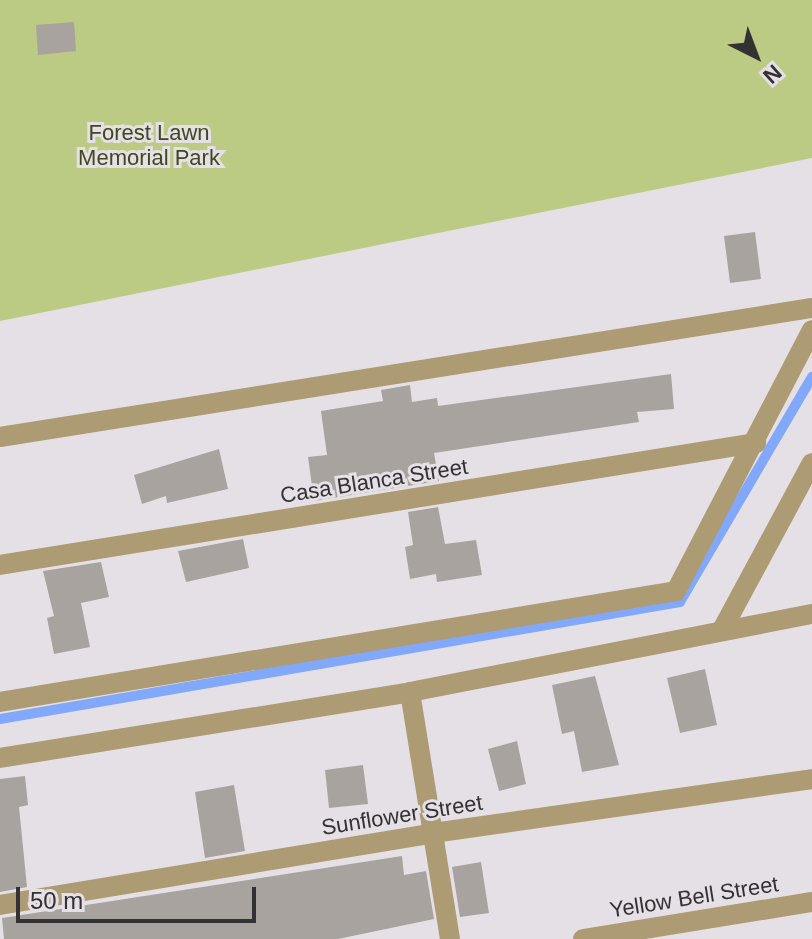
<!DOCTYPE html>
<style>
body{margin:0}
#map{position:relative;width:812px;height:939px;overflow:hidden;background:#e5e0e5;font-family:Arial,sans-serif}
div>[style]{position:absolute}
.green>*{inset:0;background:#bbcb83}
.stream>*{height:10px;margin:-5px;padding:0 5px;transform-origin:5px;border-radius:5px;background:#81a8fb}
.building>*{inset:0;background:#a9a39f}
.street>*{height:20px;margin:-10px;padding:0 10px;transform-origin:10px;border-radius:10px;background:#ad9b74}
span{translate:-50% -50%;white-space:nowrap;text-align:center;line-height:1.15;-webkit-text-stroke:6px #e5e0e5;paint-order:stroke}
.park-label{font-size:22px;color:#40481f}
.street-label{font-size:22px;color:#333133}
.north{position:absolute;left:716px;top:16px;width:80px;height:80px;-webkit-text-stroke:6px #e5e0e5;paint-order:stroke;rotate:138deg;font-size:22px;font-weight:700;line-height:32px;text-align:center;color:#333133}
.north::after{content:'';display:block;margin:auto;width:28px;height:36px;background:#333133;clip-path:polygon(50% 0,100% 100%,50% 72%,0 100%)}
.scale{position:absolute;left:16px;top:887px;width:240px;height:36px;box-sizing:border-box;border:4px solid #333133;border-top:0;padding-left:10px;font-size:24px;line-height:28px;white-space:nowrap;color:#333133;-webkit-text-stroke:6px #e5e0e5;paint-order:stroke}
</style>
<div id="map">
<div class="green">
<i style="clip-path:polygon(0 0,812px 0,812px 158px,0 321px)"></i>
</div>
<div class="stream">
<i style="left:0;top:719px;width:690px;rotate:-9.76deg"></i>
<i style="left:680px;top:602px;width:261px;rotate:-59.6deg"></i>
</div>
<div class="building">
<i style="clip-path:polygon(74px 22px,76px 51px,38px 55px,36px 25px)"></i>
<i style="clip-path:polygon(755px 232px,761px 279px,730px 283px,724px 236px)"></i>
<i style="clip-path:polygon(671px 374px,674px 409px,637px 412px,639px 422px,434px 453px,439px 481px,314px 501px,308px 457px,327px 455px,321px 411px,383px 401px,381px 390px,410px 385px,412px 402px,437px 398px,438px 406px)"></i>
<i style="clip-path:polygon(219px 449px,228px 489px,167px 503px,166px 496px,142px 504px,134px 475px)"></i>
<i style="clip-path:polygon(438px 507px,445px 544px,476px 540px,482px 575px,437px 582px,436px 574px,410px 579px,405px 547px,413px 545px,408px 512px)"></i>
<i style="clip-path:polygon(243px 539px,249px 568px,186px 582px,178px 551px)"></i>
<i style="clip-path:polygon(101px 562px,109px 597px,81px 603px,90px 647px,54px 654px,47px 618px,54px 616px,43px 571px)"></i>
<i style="clip-path:polygon(705px 669px,717px 725px,680px 733px,667px 678px)"></i>
<i style="clip-path:polygon(595px 676px,619px 765px,582px 772px,574px 731px,562px 734px,552px 685px)"></i>
<i style="clip-path:polygon(517px 741px,526px 784px,499px 791px,488px 749px)"></i>
<i style="clip-path:polygon(363px 765px,368px 804px,329px 808px,325px 770px)"></i>
<i style="clip-path:polygon(25px 776px,28px 805px,19px 807px,27px 887px,0 892px,0 779px)"></i>
<i style="clip-path:polygon(234px 785px,245px 851px,205px 858px,195px 792px)"></i>
<i style="clip-path:polygon(402px 856px,404px 875px,426px 871px,434px 919px,338px 939px,4px 939px,2px 918px)"></i>
<i style="clip-path:polygon(481px 862px,489px 913px,460px 917px,452px 867px)"></i>
</div>
<div class="street">
<i style="left:0;top:437px;width:822px;rotate:-9.03deg"></i>
<i style="left:0;top:565px;width:766px;rotate:-9.17deg"></i>
<i style="left:723px;top:628px;width:187px;rotate:-61.7deg"></i>
<i style="left:410px;top:692px;width:250px;rotate:80.8deg"></i>
<i style="left:0;top:702px;width:685px;rotate:-9.32deg"></i>
<i style="left:676px;top:591px;width:294px;rotate:-62.5deg"></i>
<i style="left:0;top:758px;width:415px;rotate:-9.1deg"></i>
<i style="left:410px;top:692px;width:409px;rotate:-11deg"></i>
<i style="left:0;top:905px;width:439px;rotate:-9.4deg"></i>
<i style="left:433px;top:833px;width:383px;rotate:-8.1deg"></i>
<i style="left:583px;top:939px;width:232px;rotate:-9.2deg"></i>
</div>
<div class="park-label">
<span style="left:149px;top:145px">Forest Lawn<br>Memorial Park</span>
</div>
<div class="street-label">
<span style="left:374px;top:481px;rotate:-9deg">Casa Blanca Street</span>
<span style="left:402px;top:815px;rotate:-9deg">Sunflower Street</span>
<span style="left:694px;top:897px;rotate:-9deg">Yellow Bell Street</span>
</div>
<div class="north">N</div>
<div class="scale">50 m</div>
</div>
